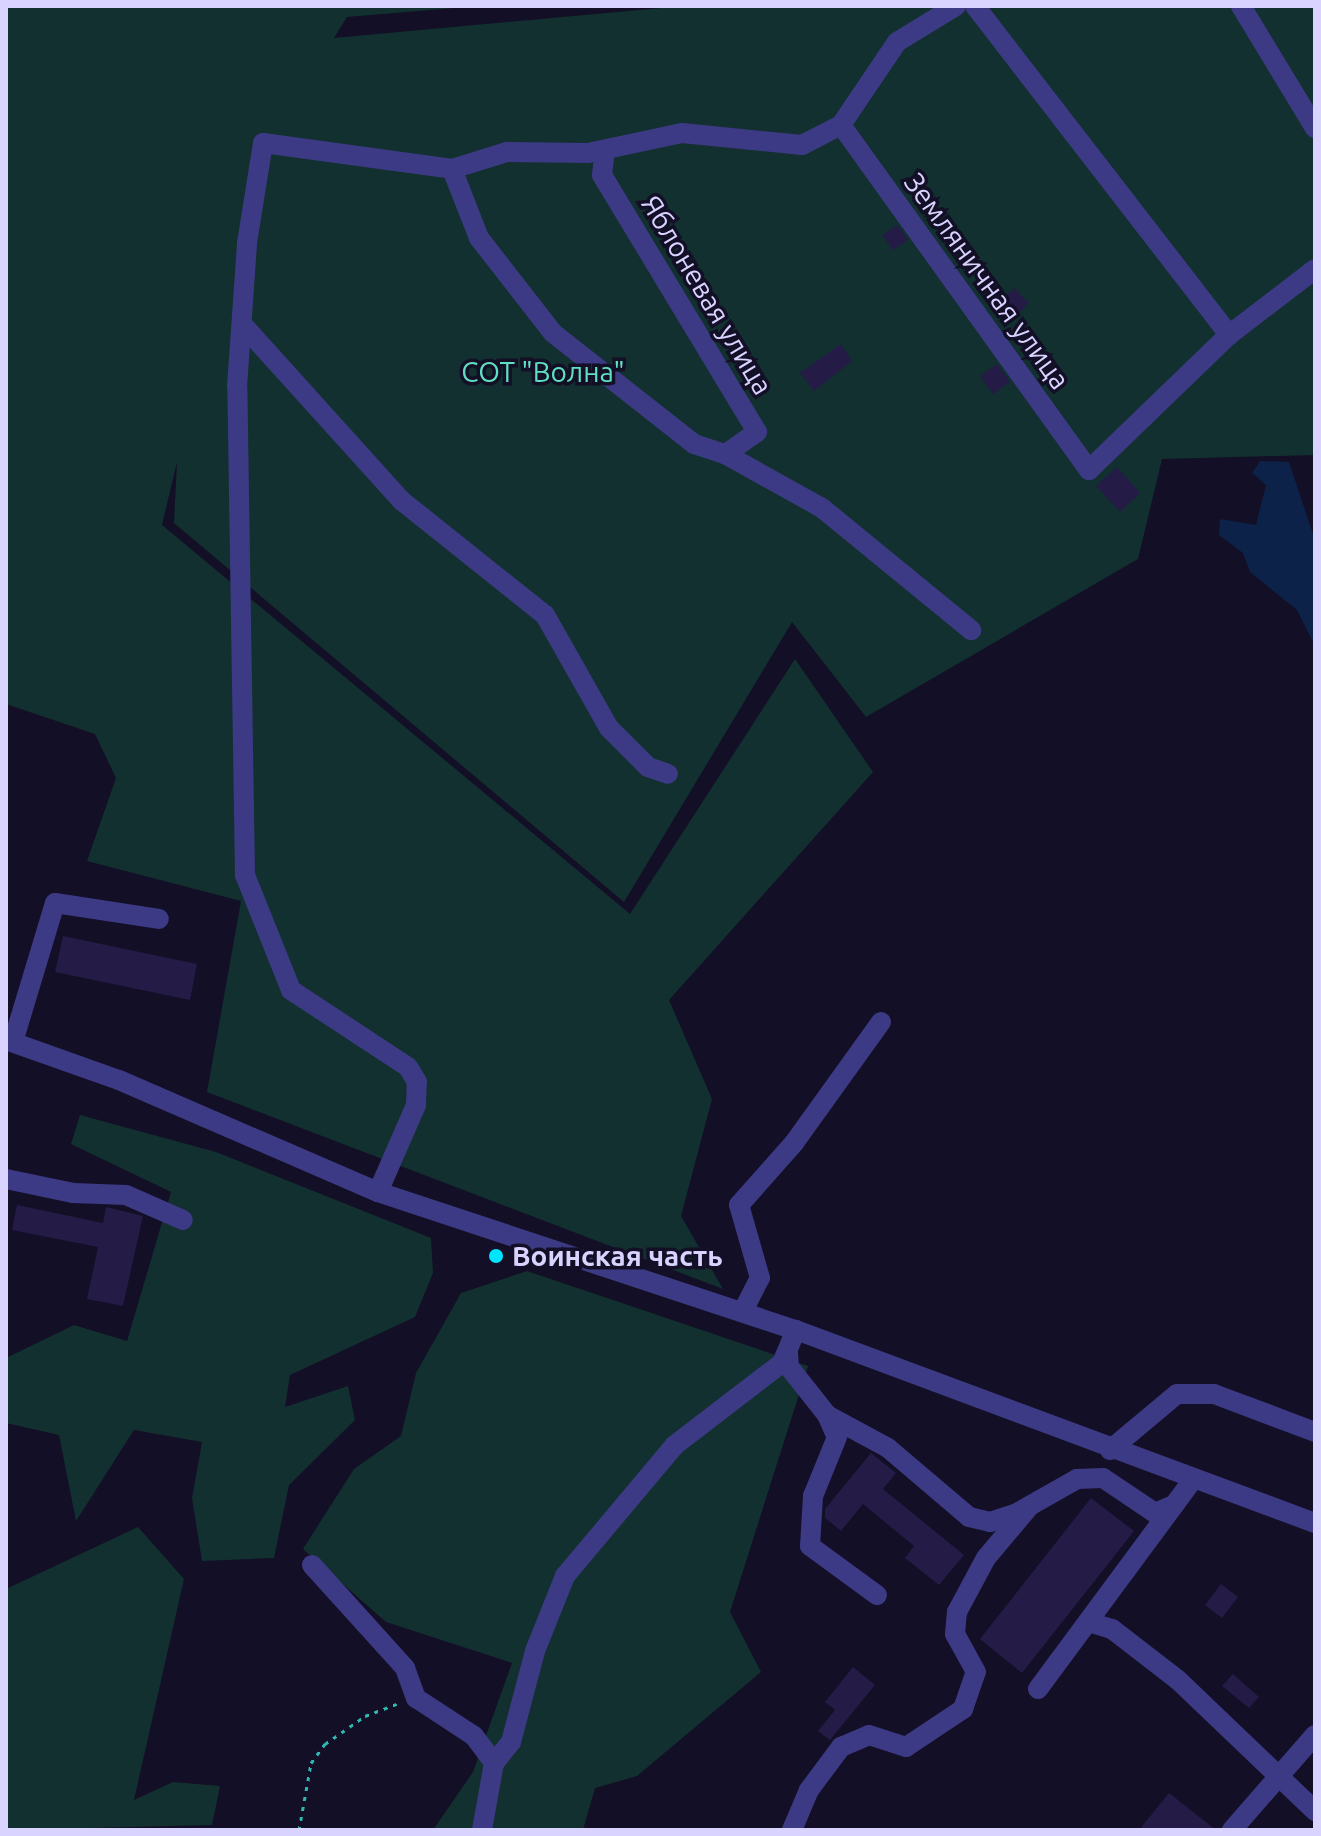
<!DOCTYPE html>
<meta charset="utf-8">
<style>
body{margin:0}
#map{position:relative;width:1321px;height:1836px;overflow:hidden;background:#130f26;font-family:Ubuntu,sans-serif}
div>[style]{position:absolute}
.green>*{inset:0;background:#12302f}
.water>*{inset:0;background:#0c2248}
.building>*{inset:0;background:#241b47}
.path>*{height:3px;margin-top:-1.5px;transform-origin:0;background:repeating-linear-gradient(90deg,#2fb8b0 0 4px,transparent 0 10px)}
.minor>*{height:20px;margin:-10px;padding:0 10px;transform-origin:10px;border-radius:10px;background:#3d3a85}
.dots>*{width:22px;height:22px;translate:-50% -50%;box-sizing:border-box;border:4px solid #130f26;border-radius:50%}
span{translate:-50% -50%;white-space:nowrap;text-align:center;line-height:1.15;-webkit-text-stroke:7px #130f26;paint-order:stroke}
.street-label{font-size:28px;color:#d9d4ff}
.park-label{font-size:28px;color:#5fe0c0}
.poi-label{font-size:28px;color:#d9d4ff;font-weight:700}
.left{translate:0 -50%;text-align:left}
.frame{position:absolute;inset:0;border:8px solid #d9d4ff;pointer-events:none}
</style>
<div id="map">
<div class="green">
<i style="clip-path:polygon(6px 6px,478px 6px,347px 17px,334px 38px,683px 6px,1315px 6px,1315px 455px,1162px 459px,1138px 559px,866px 717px,792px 622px,624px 902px,174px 523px,177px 462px,162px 525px,630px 914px,795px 659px,873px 772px,669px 1000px,712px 1099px,681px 1216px,723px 1289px,207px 1092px,241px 901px,87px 861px,116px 778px,95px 734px,6px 704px)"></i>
<i style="clip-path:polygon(80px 1115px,216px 1152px,431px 1238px,433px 1273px,415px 1317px,290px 1375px,285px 1407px,348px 1386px,355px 1420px,289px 1485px,274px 1558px,202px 1561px,192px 1498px,202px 1442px,134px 1430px,76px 1521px,59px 1435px,6px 1423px,6px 1358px,74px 1325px,127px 1341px,171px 1192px,71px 1144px)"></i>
<i style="clip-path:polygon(527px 1271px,808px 1366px,730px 1612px,761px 1672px,637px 1776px,595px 1788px,583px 1830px,433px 1830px,473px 1772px,512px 1663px,386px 1622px,303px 1549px,354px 1469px,401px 1436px,416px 1373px,461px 1293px)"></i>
<i style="clip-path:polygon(138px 1527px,184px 1579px,134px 1800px,173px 1782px,220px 1786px,212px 1825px,6px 1830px,6px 1589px)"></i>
</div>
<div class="water">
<i style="clip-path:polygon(1260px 461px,1289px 462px,1315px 540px,1315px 646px,1297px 610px,1250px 572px,1243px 553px,1219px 535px,1220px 519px,1256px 525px,1266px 485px,1252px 473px)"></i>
</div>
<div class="building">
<i style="clip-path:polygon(897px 225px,908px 240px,893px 250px,882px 235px)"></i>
<i style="clip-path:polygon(1014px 288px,1029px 303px,1012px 320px,997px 305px)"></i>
<i style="clip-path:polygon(841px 344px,852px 361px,814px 391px,800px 373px)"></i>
<i style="clip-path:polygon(997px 364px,1010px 382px,993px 394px,980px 376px)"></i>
<i style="clip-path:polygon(1117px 467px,1140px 493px,1120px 512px,1096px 486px)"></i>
<i style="clip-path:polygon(63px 936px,197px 964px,190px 1000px,55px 972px)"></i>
<i style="clip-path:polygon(17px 1205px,103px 1223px,106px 1207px,143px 1216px,123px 1306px,87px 1299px,98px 1247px,12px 1230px)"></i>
<i style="clip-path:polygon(871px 1453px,896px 1473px,883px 1489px,964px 1555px,939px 1585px,905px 1558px,914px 1546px,863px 1504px,841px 1531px,825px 1518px,825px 1509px)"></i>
<i style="clip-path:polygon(1091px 1498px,1134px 1531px,1022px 1673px,980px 1639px)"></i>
<i style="clip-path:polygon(1221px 1584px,1238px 1597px,1222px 1618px,1205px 1605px)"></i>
<i style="clip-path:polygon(853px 1667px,875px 1685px,830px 1740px,818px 1731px,835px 1710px,825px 1702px)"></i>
<i style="clip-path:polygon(1233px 1674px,1259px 1697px,1249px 1708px,1222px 1686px)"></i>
<i style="clip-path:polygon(1169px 1793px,1216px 1830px,1139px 1830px)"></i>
</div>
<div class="path">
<i style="left:299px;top:1830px;width:68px;rotate:-79.8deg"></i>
<i style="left:311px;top:1763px;width:24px;rotate:-54deg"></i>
<i style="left:325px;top:1744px;width:49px;rotate:-35deg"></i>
<i style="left:365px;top:1716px;width:34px;rotate:-21deg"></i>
</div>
<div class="minor">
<i style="left:975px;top:6px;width:416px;rotate:52.3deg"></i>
<i style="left:1241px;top:6px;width:143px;rotate:58.8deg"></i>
<i style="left:841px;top:125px;width:425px;rotate:54.3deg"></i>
<i style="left:1089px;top:470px;width:194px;rotate:-44deg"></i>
<i style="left:1229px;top:335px;width:108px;rotate:-37.5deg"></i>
<i style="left:605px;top:150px;width:25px;rotate:97deg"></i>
<i style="left:602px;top:175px;width:300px;rotate:58.9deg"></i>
<i style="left:757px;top:432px;width:39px;rotate:145deg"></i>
<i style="left:452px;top:169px;width:74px;rotate:68.6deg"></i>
<i style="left:479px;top:238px;width:120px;rotate:52.1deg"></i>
<i style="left:553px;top:333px;width:179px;rotate:38.2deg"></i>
<i style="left:694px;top:444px;width:33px;rotate:18deg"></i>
<i style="left:725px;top:454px;width:111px;rotate:29.1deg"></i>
<i style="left:822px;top:508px;width:193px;rotate:39.3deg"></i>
<i style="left:242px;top:324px;width:239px;rotate:47.9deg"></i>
<i style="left:402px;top:501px;width:183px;rotate:38.6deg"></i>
<i style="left:545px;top:615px;width:130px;rotate:60.5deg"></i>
<i style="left:609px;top:728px;width:55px;rotate:45deg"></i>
<i style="left:648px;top:767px;width:21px;rotate:19deg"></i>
<i style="left:6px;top:1040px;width:120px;rotate:19.5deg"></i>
<i style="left:119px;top:1080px;width:282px;rotate:23.4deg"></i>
<i style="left:378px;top:1192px;width:440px;rotate:18.3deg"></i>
<i style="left:796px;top:1330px;width:554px;rotate:20.4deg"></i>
<i style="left:13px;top:1042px;width:145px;rotate:-73.2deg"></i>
<i style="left:55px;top:903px;width:105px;rotate:8.7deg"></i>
<i style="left:6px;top:1179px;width:68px;rotate:11.8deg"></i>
<i style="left:73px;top:1193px;width:53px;rotate:2.2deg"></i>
<i style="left:126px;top:1195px;width:62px;rotate:23.7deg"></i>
<i style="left:378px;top:1192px;width:95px;rotate:-66.4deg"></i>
<i style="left:416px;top:1105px;width:23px;rotate:-88deg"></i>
<i style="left:417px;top:1082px;width:17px;rotate:-121deg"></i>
<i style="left:408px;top:1067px;width:140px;rotate:-146.7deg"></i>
<i style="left:291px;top:990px;width:124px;rotate:-111.8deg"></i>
<i style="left:245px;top:875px;width:488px;rotate:-90.9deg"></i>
<i style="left:237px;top:387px;width:144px;rotate:-86deg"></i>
<i style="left:247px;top:243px;width:101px;rotate:-80.9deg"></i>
<i style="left:263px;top:143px;width:191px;rotate:7.8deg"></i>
<i style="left:452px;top:169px;width:58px;rotate:-17.2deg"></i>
<i style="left:507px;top:152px;width:81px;rotate:0.7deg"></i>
<i style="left:588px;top:153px;width:96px;rotate:-12deg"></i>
<i style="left:682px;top:133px;width:121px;rotate:5.7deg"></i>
<i style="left:802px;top:145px;width:44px;rotate:-27.1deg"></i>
<i style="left:841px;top:125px;width:100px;rotate:-56deg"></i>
<i style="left:897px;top:42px;width:69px;rotate:-31.4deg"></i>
<i style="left:743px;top:1311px;width:37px;rotate:-63deg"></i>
<i style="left:760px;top:1278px;width:76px;rotate:-106deg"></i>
<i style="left:739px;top:1205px;width:83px;rotate:-48.4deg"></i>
<i style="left:794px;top:1143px;width:149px;rotate:-54.3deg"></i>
<i style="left:788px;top:1353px;width:14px;rotate:86deg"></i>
<i style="left:789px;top:1367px;width:61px;rotate:51.6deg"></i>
<i style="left:827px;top:1415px;width:24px;rotate:66deg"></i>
<i style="left:837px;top:1437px;width:64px;rotate:112.1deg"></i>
<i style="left:813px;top:1496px;width:50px;rotate:93.4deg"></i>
<i style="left:810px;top:1546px;width:83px;rotate:36.2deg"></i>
<i style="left:827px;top:1415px;width:69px;rotate:28.4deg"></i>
<i style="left:888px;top:1448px;width:106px;rotate:40.4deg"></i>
<i style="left:969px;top:1517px;width:22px;rotate:13deg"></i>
<i style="left:990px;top:1522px;width:28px;rotate:-18deg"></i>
<i style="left:1017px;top:1513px;width:69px;rotate:-29.5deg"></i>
<i style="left:1077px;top:1479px;width:26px;rotate:-2deg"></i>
<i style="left:1103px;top:1478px;width:63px;rotate:33.9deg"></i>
<i style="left:1155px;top:1513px;width:21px;rotate:-23deg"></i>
<i style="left:1110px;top:1450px;width:87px;rotate:-39.9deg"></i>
<i style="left:1177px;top:1394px;width:37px"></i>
<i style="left:1214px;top:1394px;width:108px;rotate:20.6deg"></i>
<i style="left:312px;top:1565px;width:139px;rotate:47.9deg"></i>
<i style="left:405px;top:1668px;width:32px;rotate:70deg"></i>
<i style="left:416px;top:1698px;width:69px;rotate:33.2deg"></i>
<i style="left:474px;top:1736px;width:34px;rotate:53deg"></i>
<i style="left:494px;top:1763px;width:68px;rotate:100.2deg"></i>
<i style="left:1092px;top:1623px;width:21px;rotate:17deg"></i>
<i style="left:1112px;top:1629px;width:83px;rotate:37.7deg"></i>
<i style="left:1178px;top:1680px;width:190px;rotate:43.7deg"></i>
<i style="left:1038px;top:1689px;width:262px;rotate:-53.5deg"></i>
<i style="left:494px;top:1763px;width:27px;rotate:-51deg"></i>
<i style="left:511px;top:1742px;width:94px;rotate:-75.2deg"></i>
<i style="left:535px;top:1651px;width:81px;rotate:-68.2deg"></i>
<i style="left:565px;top:1576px;width:171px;rotate:-50deg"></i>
<i style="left:675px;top:1445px;width:135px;rotate:-37.5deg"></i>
<i style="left:782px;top:1363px;width:36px;rotate:-67deg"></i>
<i style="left:792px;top:1830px;width:43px;rotate:-67deg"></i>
<i style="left:809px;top:1790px;width:54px;rotate:-53.3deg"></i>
<i style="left:841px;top:1747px;width:30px;rotate:-23deg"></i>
<i style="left:869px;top:1735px;width:39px;rotate:18deg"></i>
<i style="left:906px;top:1747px;width:69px;rotate:-33.7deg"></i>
<i style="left:963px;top:1709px;width:39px;rotate:-71deg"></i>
<i style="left:976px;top:1672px;width:43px;rotate:-118.9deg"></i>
<i style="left:955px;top:1634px;width:22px;rotate:-85deg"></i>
<i style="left:957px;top:1612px;width:61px;rotate:-61.8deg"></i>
<i style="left:986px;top:1558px;width:67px;rotate:-49.9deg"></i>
<i style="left:1232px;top:1830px;width:126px;rotate:-48.9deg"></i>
</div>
<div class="dots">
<i style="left:496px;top:1256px;background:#00e5ff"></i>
</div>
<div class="street-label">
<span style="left:987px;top:281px;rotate:54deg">Земляничная улица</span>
<span style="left:707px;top:295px;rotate:59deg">Яблоневая улица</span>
</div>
<div class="park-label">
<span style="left:543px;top:372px">СОТ "Волна"</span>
</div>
<div class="poi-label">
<span class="left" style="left:512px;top:1256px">Воинская часть</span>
</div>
<div class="frame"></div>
</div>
